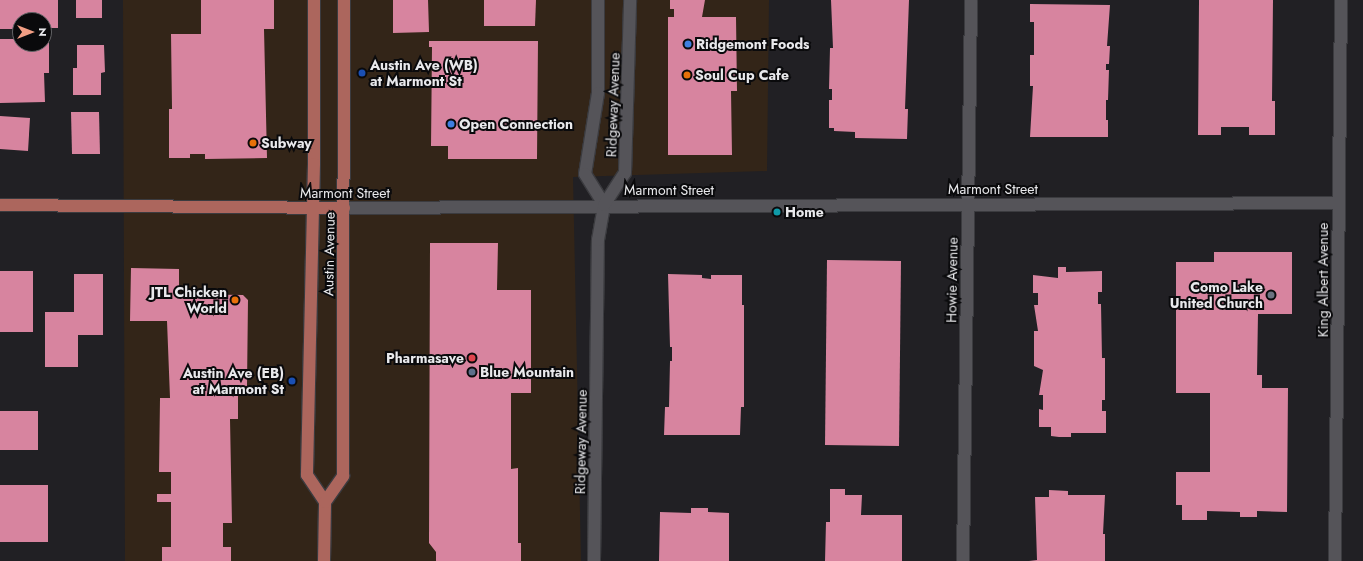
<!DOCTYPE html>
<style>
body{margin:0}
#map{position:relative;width:1363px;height:561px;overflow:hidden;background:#212024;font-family:Jost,sans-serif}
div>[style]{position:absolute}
.commercial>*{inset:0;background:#332518}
.building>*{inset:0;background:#d7849f}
.roads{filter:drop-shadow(1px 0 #3b3b3f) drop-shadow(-1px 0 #3b3b3f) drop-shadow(0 1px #3b3b3f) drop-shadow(0 -1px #3b3b3f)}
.minor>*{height:12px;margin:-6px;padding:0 6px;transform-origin:6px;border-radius:6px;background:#555459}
.major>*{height:12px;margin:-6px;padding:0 6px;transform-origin:6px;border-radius:6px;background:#ac665d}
.dots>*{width:11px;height:11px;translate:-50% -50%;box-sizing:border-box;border:2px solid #0a0a0c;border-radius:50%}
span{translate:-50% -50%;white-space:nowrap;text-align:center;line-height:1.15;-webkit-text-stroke:4px #0a0a0c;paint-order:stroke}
.poi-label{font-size:14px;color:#e9e9ec;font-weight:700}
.left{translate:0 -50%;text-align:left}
.right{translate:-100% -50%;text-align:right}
.street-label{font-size:14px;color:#e9e9ec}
.north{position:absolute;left:12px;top:12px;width:40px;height:40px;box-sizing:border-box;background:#0a0a0c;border:1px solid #636366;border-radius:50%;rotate:90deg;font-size:11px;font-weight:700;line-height:16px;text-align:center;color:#e9e9ec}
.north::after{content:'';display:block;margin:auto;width:14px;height:18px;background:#f39f85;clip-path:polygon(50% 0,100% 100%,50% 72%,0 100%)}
</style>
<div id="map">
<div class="commercial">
<i style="clip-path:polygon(123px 0,769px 0,767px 171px,573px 177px,581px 561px,125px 561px)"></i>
</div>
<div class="building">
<i style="clip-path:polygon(0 0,58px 0,58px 28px,44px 28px,44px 20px,20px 20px,20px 29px,0 29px)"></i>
<i style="clip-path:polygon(76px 0,102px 0,102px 18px,76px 18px)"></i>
<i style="clip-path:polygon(201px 0,274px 0,274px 29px,264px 29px,267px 158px,205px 159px,205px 154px,190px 154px,190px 158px,169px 158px,169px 109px,172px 109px,171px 34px,201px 34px)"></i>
<i style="clip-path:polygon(393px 0,428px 0,429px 32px,393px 33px)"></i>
<i style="clip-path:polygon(484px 0,536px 0,535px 26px,484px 26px)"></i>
<i style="clip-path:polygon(670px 0,705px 0,702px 17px,736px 17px,737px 91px,731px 91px,732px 155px,668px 155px,668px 17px,674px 17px,674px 9px,670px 9px)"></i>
<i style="clip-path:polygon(831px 0,909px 0,905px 109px,908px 109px,907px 139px,855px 138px,855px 132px,834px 131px,834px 128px,829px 128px,829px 100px,832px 100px,832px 89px,829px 89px,830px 48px,833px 48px)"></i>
<i style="clip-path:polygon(1199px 0,1273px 0,1272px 101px,1275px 101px,1275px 135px,1249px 135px,1249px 127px,1221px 127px,1221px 135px,1198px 135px)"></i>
<i style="clip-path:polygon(1030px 4px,1110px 5px,1107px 46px,1110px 46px,1109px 64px,1106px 64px,1106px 70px,1109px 70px,1108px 100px,1106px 100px,1106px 120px,1108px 120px,1108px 137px,1030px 137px,1033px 86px,1030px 86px,1030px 55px,1034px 55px,1034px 22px,1030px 22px)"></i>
<i style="clip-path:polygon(0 39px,20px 39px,20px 44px,44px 44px,44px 39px,49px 39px,49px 73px,44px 73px,45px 102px,0 103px)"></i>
<i style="clip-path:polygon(429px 41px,538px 41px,537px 159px,448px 159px,448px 146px,431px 146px,432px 47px,429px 47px)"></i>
<i style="clip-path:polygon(77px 45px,104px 45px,105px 72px,101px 73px,101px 95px,73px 95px,73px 68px,77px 68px)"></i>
<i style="clip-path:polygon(71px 112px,99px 112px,100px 154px,72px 154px)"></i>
<i style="clip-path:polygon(0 116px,30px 118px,28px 151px,0 149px)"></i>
<i style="clip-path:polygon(430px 243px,498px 243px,497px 290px,531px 290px,531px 393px,511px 393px,511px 469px,518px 468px,518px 543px,521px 543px,521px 561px,436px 561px,436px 552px,429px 543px)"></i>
<i style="clip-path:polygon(1214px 252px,1292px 252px,1292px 314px,1258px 314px,1257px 375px,1262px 375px,1262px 388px,1288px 388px,1287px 512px,1257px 511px,1257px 517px,1240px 517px,1240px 512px,1207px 511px,1207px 520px,1182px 520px,1182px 505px,1176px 505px,1176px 472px,1210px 472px,1210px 393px,1176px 393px,1176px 262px,1214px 262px)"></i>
<i style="clip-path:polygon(827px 260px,901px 261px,899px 446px,825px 445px)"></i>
<i style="clip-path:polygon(1058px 267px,1066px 267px,1066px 272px,1102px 271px,1102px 292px,1098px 292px,1098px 304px,1101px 304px,1102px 358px,1105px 358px,1105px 400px,1102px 400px,1102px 411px,1106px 411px,1106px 433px,1071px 433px,1071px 437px,1059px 437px,1051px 436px,1051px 427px,1039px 427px,1039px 409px,1043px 410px,1043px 395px,1039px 395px,1043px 370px,1034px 366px,1034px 331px,1038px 331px,1034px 305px,1038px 305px,1038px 293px,1033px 293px,1033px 275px,1058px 278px)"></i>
<i style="clip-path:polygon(131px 268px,179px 269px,179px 294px,243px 295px,248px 300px,247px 386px,238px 385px,238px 419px,230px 419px,232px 523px,223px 523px,223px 547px,231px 547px,231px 561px,162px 561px,162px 547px,171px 547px,171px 502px,157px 502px,157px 494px,171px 494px,171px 472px,159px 472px,160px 398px,170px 398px,167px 321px,130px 321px)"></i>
<i style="clip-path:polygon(0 271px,33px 271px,33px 332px,0 332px)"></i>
<i style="clip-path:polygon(74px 274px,103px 274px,103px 335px,78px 335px,78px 367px,45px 367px,45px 312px,74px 312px)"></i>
<i style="clip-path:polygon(668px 274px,702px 275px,702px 278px,711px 279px,711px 275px,742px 275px,742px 305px,744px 305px,744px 407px,741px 407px,740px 435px,664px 435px,665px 407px,669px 407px,670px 361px,672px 361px,672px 347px,670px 347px)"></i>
<i style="clip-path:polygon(0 411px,38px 411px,38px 450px,0 450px)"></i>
<i style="clip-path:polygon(0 485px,48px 485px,48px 542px,0 542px)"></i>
<i style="clip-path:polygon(830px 489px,845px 489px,845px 495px,862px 495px,861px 515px,902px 515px,902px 561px,825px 561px,826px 522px,830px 522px)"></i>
<i style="clip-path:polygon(1049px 490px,1068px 491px,1068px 495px,1105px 495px,1103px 534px,1105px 534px,1105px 561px,1029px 561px,1037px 560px,1035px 497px,1049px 497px)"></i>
<i style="clip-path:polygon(691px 508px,708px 508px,708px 512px,729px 513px,729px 561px,659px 561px,660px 512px,691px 513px)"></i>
</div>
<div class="roads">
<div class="minor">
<i style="left:598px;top:0;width:93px;rotate:90deg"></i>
<i style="left:598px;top:93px;width:82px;rotate:99.1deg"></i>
<i style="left:585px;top:174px;width:36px;rotate:58deg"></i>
<i style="left:344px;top:208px;width:994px;rotate:-0.29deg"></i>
<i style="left:594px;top:561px;width:321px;rotate:-89.3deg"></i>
<i style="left:598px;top:240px;width:36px;rotate:-80deg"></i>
<i style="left:604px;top:205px;width:38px;rotate:-57deg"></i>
<i style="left:625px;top:173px;width:173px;rotate:-88.3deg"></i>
<i style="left:963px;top:561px;width:561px;rotate:-89.18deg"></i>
<i style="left:1335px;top:561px;width:561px;rotate:-89.39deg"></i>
</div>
<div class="major">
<i style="left:314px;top:0;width:164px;rotate:90deg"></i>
<i style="left:314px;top:164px;width:311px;rotate:91.3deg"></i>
<i style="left:307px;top:475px;width:32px;rotate:56deg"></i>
<i style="left:0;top:205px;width:344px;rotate:0.5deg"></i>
<i style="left:324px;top:561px;width:59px;rotate:-89deg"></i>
<i style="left:325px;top:502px;width:32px;rotate:-55deg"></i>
<i style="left:343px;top:476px;width:476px;rotate:-89.9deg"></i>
</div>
</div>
<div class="dots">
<i style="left:688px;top:44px;background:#3f7fe0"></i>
<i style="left:362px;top:73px;background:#1a4fb4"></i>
<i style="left:687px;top:75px;background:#e8710a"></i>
<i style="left:451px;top:124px;background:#3f7fe0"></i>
<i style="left:253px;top:143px;background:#e8710a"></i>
<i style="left:777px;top:212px;background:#0f9aa8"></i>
<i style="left:1271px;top:295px;background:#6b7280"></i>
<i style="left:235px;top:300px;background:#e8710a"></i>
<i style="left:472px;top:358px;background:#e0444e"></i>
<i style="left:472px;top:372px;background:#5c6f8a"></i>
<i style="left:292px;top:381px;background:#1a4fb4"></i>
</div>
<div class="poi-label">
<span class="left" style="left:696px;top:44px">Ridgemont Foods</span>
<span class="left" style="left:370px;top:73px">Austin Ave (WB)<br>at Marmont St</span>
<span class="left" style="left:695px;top:75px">Soul Cup Cafe</span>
<span class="left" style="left:459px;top:124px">Open Connection</span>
<span class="left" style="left:261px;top:143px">Subway</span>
<span class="left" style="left:785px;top:212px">Home</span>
<span class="right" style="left:1263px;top:295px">Como Lake<br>United Church</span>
<span class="right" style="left:227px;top:300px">JTL Chicken<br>World</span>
<span class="right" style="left:464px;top:358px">Pharmasave</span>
<span class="left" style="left:480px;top:372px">Blue Mountain</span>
<span class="right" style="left:284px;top:381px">Austin Ave (EB)<br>at Marmont St</span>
</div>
<div class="street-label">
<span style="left:613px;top:105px;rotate:-88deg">Ridgeway Avenue</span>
<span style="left:993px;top:189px">Marmont Street</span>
<span style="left:669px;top:190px">Marmont Street</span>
<span style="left:345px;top:193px">Marmont Street</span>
<span style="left:329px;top:254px;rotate:-89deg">Austin Avenue</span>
<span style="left:952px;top:280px;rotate:-89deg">Howie Avenue</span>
<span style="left:1323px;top:280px;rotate:-90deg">King Albert Avenue</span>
<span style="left:581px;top:442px;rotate:-89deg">Ridgeway Avenue</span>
</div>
<div class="north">N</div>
</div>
